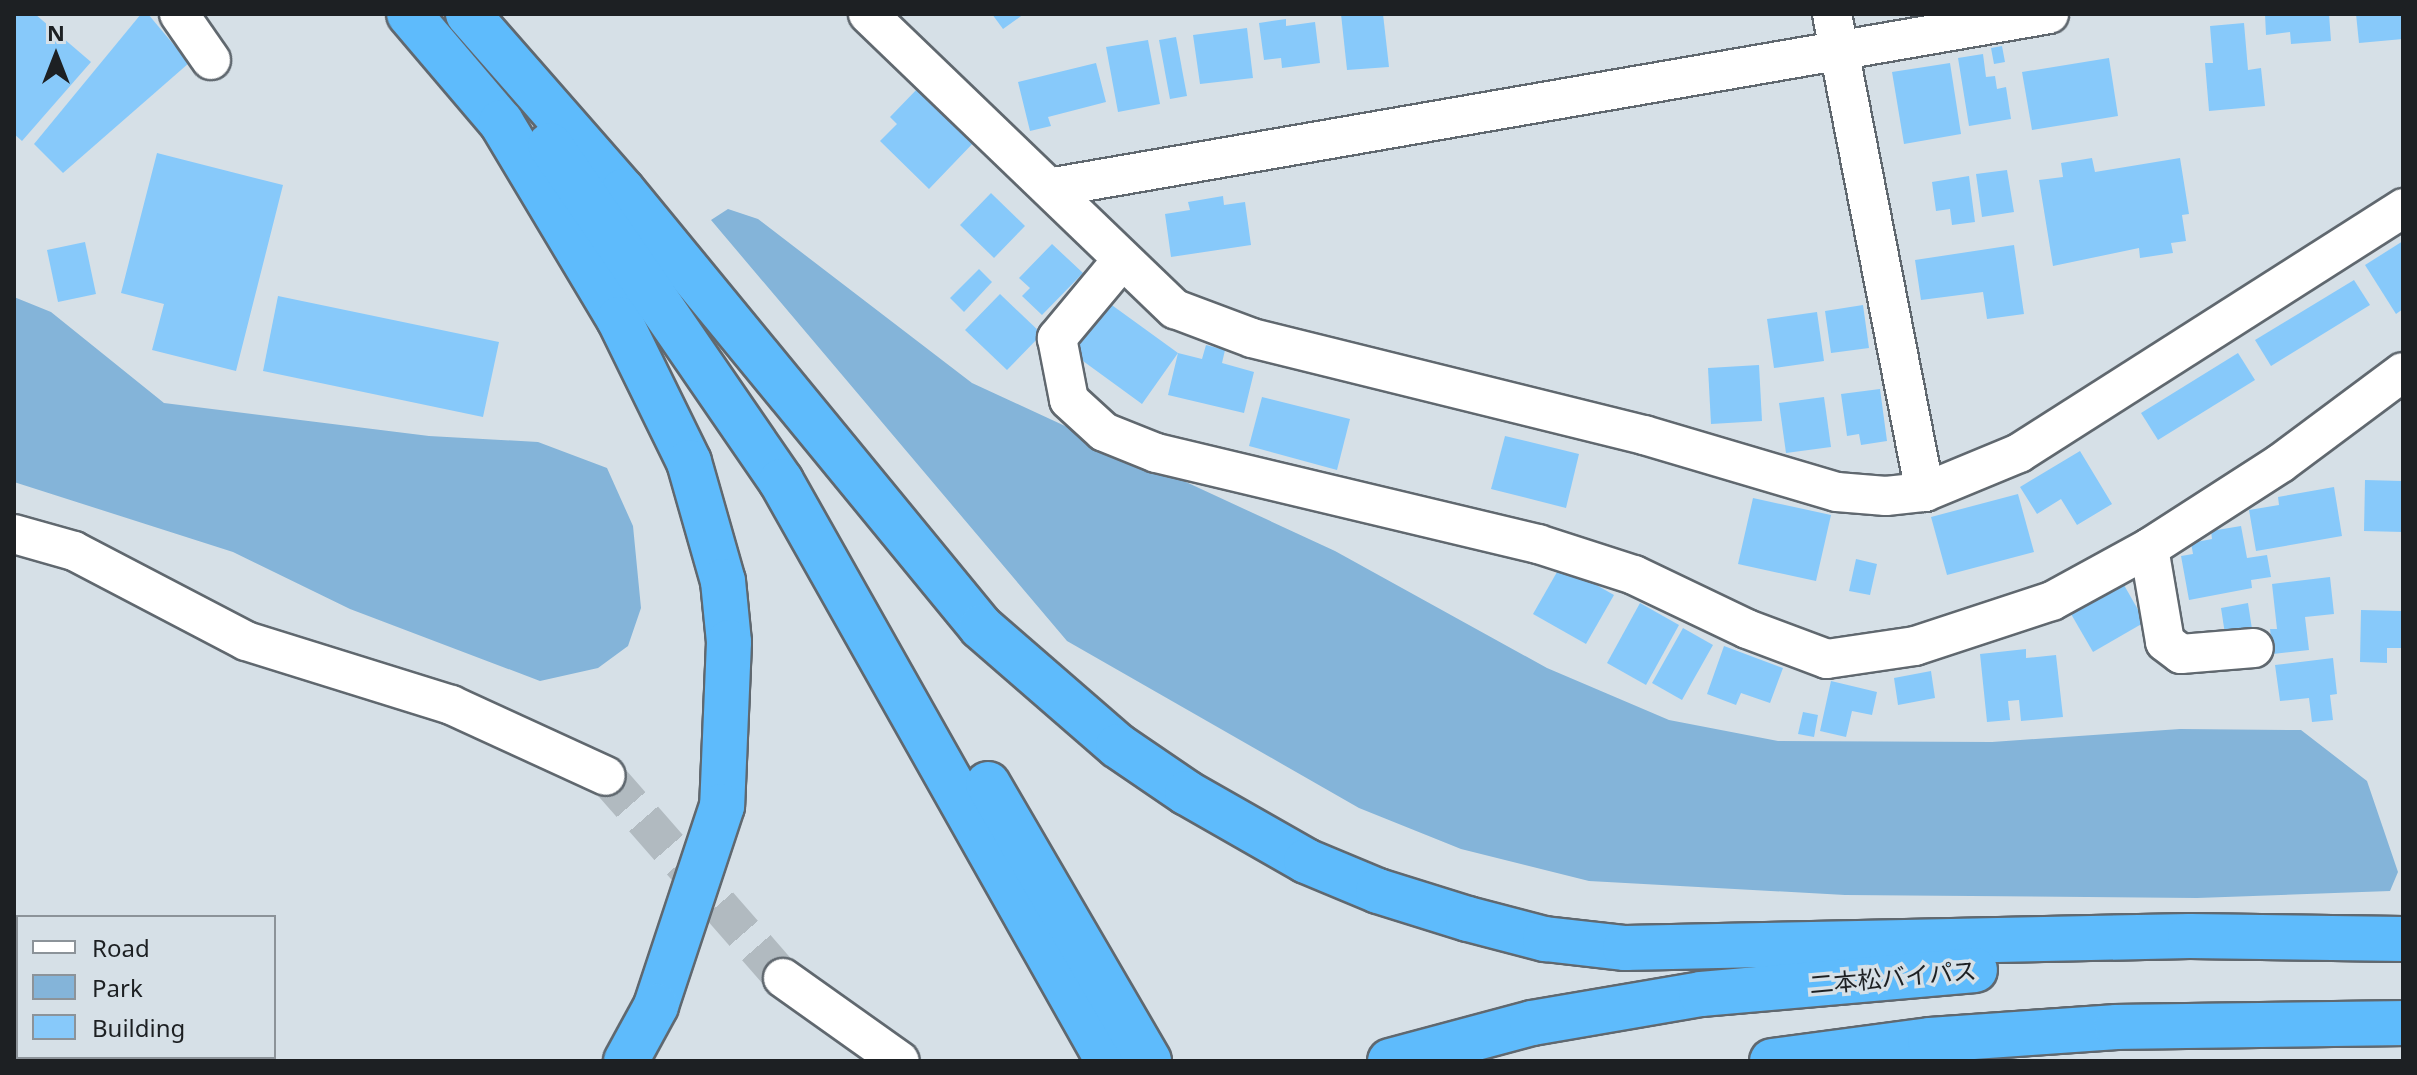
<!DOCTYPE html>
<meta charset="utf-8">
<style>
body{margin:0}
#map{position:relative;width:2417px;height:1075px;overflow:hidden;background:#d6e0e7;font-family:"Noto Sans","Noto Sans JP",sans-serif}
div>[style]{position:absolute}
.green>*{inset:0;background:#84b4d9}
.building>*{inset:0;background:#87c9fa}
.minor-tunnel>*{height:38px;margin-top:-19px;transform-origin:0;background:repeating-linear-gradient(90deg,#b1bac0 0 38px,transparent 0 57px)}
.roads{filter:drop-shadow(2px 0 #60686f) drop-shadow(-2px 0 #60686f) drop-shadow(0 2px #60686f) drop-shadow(0 -2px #60686f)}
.minor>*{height:38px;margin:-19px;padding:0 19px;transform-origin:19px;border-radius:19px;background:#fff}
.highway>*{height:44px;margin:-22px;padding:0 22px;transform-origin:22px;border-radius:22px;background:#5ebbfc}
span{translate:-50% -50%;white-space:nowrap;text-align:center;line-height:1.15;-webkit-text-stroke:7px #d6e0e7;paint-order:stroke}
.street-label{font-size:24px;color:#1d2023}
.frame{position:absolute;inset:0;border:16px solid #1d2023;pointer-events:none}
.legend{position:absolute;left:16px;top:915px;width:260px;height:144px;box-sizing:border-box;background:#d6e0e7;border:2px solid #8c9399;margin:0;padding:10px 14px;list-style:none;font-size:24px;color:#1d2023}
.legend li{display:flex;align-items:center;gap:16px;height:40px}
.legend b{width:40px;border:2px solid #8c9399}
.north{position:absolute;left:16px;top:16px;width:80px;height:80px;-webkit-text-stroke:6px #d6e0e7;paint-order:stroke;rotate:0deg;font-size:22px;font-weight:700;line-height:32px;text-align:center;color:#1d2023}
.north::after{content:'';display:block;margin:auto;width:28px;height:36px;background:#1d2023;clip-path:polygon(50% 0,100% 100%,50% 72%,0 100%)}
</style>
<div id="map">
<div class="green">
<i style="clip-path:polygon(728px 209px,758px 219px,972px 383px,1335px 551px,1547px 668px,1669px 720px,1778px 741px,1992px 742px,2180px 729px,2301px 730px,2367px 781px,2398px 872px,2390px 891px,2197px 898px,1845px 895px,1589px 881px,1461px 849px,1359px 808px,1067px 641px,711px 220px)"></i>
<i style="clip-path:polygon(14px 297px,51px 312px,164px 403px,429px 436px,538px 442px,607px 468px,633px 526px,641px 608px,628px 646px,598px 668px,540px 681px,350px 609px,233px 552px,14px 482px)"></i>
</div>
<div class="building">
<i style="clip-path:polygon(14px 14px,35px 14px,91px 62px,22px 141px,14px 134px)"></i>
<i style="clip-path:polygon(141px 14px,148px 14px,189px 63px,63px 173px,34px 144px)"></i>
<i style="clip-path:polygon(992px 14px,1024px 14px,1003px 29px)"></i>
<i style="clip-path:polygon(1341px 14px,1383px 14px,1389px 67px,1347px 70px)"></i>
<i style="clip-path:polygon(2265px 14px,2329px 14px,2331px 41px,2291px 44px,2290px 32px,2266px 35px)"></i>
<i style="clip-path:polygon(2356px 14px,2401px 14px,2403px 39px,2359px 43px)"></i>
<i style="clip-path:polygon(1286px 19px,1286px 26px,1315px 22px,1320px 63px,1282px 68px,1281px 58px,1264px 60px,1259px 23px)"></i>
<i style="clip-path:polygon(2244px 23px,2248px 70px,2261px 68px,2265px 106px,2209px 111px,2205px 63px,2213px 63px,2210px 26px)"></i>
<i style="clip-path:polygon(1247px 28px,1253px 78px,1200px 84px,1193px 35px)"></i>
<i style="clip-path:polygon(1176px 37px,1187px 96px,1170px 99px,1159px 40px)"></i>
<i style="clip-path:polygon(1148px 40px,1160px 104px,1118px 112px,1106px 47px)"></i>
<i style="clip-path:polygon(2002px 46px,2005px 62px,1994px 64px,1991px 48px)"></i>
<i style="clip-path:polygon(1983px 54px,1986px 77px,1995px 76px,1997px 89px,2006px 87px,2011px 119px,1969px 126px,1958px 58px)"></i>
<i style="clip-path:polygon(2109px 58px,2118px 116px,2032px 130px,2022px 72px)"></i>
<i style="clip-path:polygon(1096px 63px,1106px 102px,1048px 117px,1051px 126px,1030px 131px,1018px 82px)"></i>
<i style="clip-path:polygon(1950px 63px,1961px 134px,1904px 144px,1892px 72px)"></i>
<i style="clip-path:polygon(921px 85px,977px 139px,929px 189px,880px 141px,897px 124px,890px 117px)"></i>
<i style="clip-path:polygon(157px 153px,283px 185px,236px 371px,152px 350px,164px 304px,121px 293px)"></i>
<i style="clip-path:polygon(2092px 158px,2095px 172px,2180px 158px,2189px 214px,2182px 215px,2186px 241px,2171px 243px,2173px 253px,2140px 258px,2139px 248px,2053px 266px,2039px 180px,2063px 177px,2061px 163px)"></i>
<i style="clip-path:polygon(2007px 170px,2014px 212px,1982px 217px,1976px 174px)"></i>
<i style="clip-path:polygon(1969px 176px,1975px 222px,1952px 225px,1950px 209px,1936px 211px,1932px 182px)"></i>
<i style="clip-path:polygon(991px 193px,1025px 226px,994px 258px,960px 225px)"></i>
<i style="clip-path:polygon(1223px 196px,1224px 205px,1245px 202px,1251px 245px,1171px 257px,1165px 214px,1190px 210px,1188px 202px)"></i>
<i style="clip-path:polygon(2403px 241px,2403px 309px,2396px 314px,2365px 265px)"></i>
<i style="clip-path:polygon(85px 242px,96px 294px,58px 302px,47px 250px)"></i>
<i style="clip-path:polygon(1052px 244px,1083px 273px,1042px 315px,1022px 296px,1030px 288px,1019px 278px)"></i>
<i style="clip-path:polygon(2014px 245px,2024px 314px,1987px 319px,1983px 292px,1921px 300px,1915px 260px)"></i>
<i style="clip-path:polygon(979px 269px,992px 282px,964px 312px,950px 298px)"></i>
<i style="clip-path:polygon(2354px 280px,2370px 305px,2271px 366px,2255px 340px)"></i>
<i style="clip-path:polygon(1000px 294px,1042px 334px,1007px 370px,965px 330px)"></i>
<i style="clip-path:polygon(278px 296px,499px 342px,483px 417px,263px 371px)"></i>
<i style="clip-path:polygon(1109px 303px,1178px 353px,1202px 359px,1206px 345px,1225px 350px,1222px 363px,1254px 372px,1244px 413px,1168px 395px,1178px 353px,1142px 404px,1072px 353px)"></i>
<i style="clip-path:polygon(1863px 305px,1869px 348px,1831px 353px,1825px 311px)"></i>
<i style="clip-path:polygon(1817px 312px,1824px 361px,1774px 368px,1767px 319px)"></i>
<i style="clip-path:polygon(2238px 353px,2255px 380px,2158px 440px,2141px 413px)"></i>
<i style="clip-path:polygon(1759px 365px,1762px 421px,1711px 424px,1708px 368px)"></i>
<i style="clip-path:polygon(1880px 389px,1887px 441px,1861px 445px,1859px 434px,1847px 436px,1841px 394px)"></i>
<i style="clip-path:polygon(1262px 397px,1350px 419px,1337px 470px,1249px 446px)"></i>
<i style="clip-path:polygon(1824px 397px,1831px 447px,1786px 453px,1779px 403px)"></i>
<i style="clip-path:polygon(1505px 436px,1579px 454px,1566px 508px,1491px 489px)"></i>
<i style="clip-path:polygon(2080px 451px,2112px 504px,2077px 525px,2061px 499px,2037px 514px,2020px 487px)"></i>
<i style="clip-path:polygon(2365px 480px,2403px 481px,2403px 532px,2364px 531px)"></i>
<i style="clip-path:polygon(2334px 487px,2342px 536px,2256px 551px,2249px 510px,2279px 505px,2278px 497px)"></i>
<i style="clip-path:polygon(2018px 494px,2034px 552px,1947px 575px,1931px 517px)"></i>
<i style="clip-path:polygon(1753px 498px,1831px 515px,1816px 581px,1738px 564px)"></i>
<i style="clip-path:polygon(2241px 526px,2247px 558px,2267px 555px,2271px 577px,2251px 580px,2252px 588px,2189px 600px,2181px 556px,2193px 554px,2191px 543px,2212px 539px,2211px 531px)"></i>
<i style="clip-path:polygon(1856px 559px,1877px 564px,1870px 595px,1849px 591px)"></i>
<i style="clip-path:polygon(1561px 565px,1614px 595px,1586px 644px,1533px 614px)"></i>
<i style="clip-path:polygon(2330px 577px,2334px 614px,2305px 617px,2309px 650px,2273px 654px,2270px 629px,2277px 629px,2272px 584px)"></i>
<i style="clip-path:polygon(2124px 585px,2145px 622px,2093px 652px,2071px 614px)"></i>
<i style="clip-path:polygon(1640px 603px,1679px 625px,1646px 685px,1607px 663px)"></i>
<i style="clip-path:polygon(2248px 603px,2252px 629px,2225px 634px,2221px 608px)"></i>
<i style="clip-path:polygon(2361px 610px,2403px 611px,2403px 648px,2387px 648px,2387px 663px,2360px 662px)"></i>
<i style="clip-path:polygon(1683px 628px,1713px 645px,1682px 700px,1652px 683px)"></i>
<i style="clip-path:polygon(1724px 646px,1783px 668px,1770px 703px,1741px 693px,1736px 705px,1707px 694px)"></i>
<i style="clip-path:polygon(2026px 649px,2026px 658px,2056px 655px,2063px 717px,2021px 721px,2019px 700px,2008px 701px,2010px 720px,1987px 722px,1980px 654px)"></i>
<i style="clip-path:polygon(2333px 658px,2337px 694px,2330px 695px,2333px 720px,2312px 722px,2309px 698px,2280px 701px,2275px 665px)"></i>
<i style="clip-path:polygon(1931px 671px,1935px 698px,1898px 705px,1894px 678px)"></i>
<i style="clip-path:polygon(1831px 681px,1877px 692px,1872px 715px,1852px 711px,1846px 737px,1820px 731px)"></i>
<i style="clip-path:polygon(1803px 712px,1818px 715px,1814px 737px,1798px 734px)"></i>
</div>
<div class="minor-tunnel">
<i style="left:606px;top:776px;width:269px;rotate:48.8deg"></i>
</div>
<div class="roads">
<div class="minor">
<i style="left:179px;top:14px;width:56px;rotate:55.2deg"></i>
<i style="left:868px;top:14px;width:426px;rotate:43.9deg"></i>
<i style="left:1175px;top:309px;width:82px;rotate:20.6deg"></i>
<i style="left:1252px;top:338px;width:404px;rotate:13.9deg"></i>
<i style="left:1644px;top:435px;width:201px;rotate:16.5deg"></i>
<i style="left:1837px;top:492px;width:49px;rotate:4.7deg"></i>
<i style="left:1886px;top:496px;width:39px;rotate:-6deg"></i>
<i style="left:1925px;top:492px;width:102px;rotate:-22.5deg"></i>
<i style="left:2019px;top:453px;width:456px;rotate:-32.5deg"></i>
<i style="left:1832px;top:14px;width:487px;rotate:79deg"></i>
<i style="left:1054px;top:187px;width:1010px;rotate:-9.86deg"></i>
<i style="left:1122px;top:260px;width:102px;rotate:129.8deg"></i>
<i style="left:1057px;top:338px;width:63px;rotate:79deg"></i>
<i style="left:1069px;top:400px;width:47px;rotate:42.4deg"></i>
<i style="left:1104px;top:432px;width:56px;rotate:22deg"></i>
<i style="left:1156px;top:453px;width:393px;rotate:13.4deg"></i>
<i style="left:1538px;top:544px;width:101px;rotate:17.9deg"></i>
<i style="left:1634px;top:575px;width:125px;rotate:25.5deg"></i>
<i style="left:1747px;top:629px;width:85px;rotate:20.6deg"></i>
<i style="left:1827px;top:659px;width:89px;rotate:-8.4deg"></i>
<i style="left:1915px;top:646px;width:144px;rotate:-18.2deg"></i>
<i style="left:2052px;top:601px;width:111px;rotate:-28.7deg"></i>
<i style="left:2149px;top:548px;width:157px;rotate:-32.8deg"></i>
<i style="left:2281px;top:463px;width:152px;rotate:-36.7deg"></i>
<i style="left:14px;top:534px;width:62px;rotate:15.8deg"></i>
<i style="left:74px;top:551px;width:194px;rotate:27.6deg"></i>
<i style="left:246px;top:641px;width:215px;rotate:17.3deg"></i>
<i style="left:451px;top:705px;width:170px;rotate:24.6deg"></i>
<i style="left:2149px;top:548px;width:95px;rotate:80.3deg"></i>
<i style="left:2165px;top:642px;width:20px;rotate:37deg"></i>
<i style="left:2181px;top:654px;width:73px;rotate:-4.7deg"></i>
<i style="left:783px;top:978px;width:143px;rotate:35.4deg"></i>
</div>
<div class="highway">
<i style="left:409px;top:14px;width:142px;rotate:49.6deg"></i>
<i style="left:501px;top:122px;width:230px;rotate:59.1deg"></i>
<i style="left:619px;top:319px;width:159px;rotate:63.9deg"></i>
<i style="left:689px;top:462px;width:124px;rotate:74.1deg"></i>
<i style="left:723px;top:581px;width:61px;rotate:84.4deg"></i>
<i style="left:729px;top:642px;width:164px;rotate:92.4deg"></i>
<i style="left:722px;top:806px;width:211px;rotate:108.3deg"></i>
<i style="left:656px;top:1006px;width:63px;rotate:118.6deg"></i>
<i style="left:468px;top:14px;width:235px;rotate:48.8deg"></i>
<i style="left:623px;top:191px;width:564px;rotate:50.61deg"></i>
<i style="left:981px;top:627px;width:181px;rotate:41deg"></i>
<i style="left:1118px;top:746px;width:83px;rotate:34.3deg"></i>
<i style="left:1187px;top:793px;width:137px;rotate:29.7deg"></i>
<i style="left:1306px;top:861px;width:78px;rotate:22.6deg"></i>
<i style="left:1378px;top:891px;width:94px;rotate:17.3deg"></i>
<i style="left:1468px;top:919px;width:80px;rotate:14.6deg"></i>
<i style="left:1545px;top:939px;width:81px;rotate:6.4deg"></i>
<i style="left:1625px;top:948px;width:565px;rotate:-1.22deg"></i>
<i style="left:2190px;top:936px;width:213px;rotate:0.8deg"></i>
<i style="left:550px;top:145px;width:408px;rotate:55.5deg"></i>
<i style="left:781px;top:481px;width:666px;rotate:60.59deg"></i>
<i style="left:988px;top:784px;width:320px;rotate:59.8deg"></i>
<i style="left:1390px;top:1061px;width:147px;rotate:-15deg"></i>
<i style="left:1532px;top:1023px;width:171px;rotate:-9.7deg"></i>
<i style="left:1701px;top:994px;width:275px;rotate:-5deg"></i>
<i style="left:1772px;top:1061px;width:159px;rotate:-7.6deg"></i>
<i style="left:1930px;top:1040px;width:187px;rotate:-4deg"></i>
<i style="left:2117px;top:1027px;width:286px;rotate:-0.8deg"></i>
</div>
</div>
<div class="street-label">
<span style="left:1893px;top:977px;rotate:-5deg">二本松バイパス</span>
</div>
<div class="frame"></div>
<ul class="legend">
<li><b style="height:10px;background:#fff"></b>Road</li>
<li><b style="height:22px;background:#84b4d9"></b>Park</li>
<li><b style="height:22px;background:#87c9fa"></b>Building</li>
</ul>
<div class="north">N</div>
</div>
